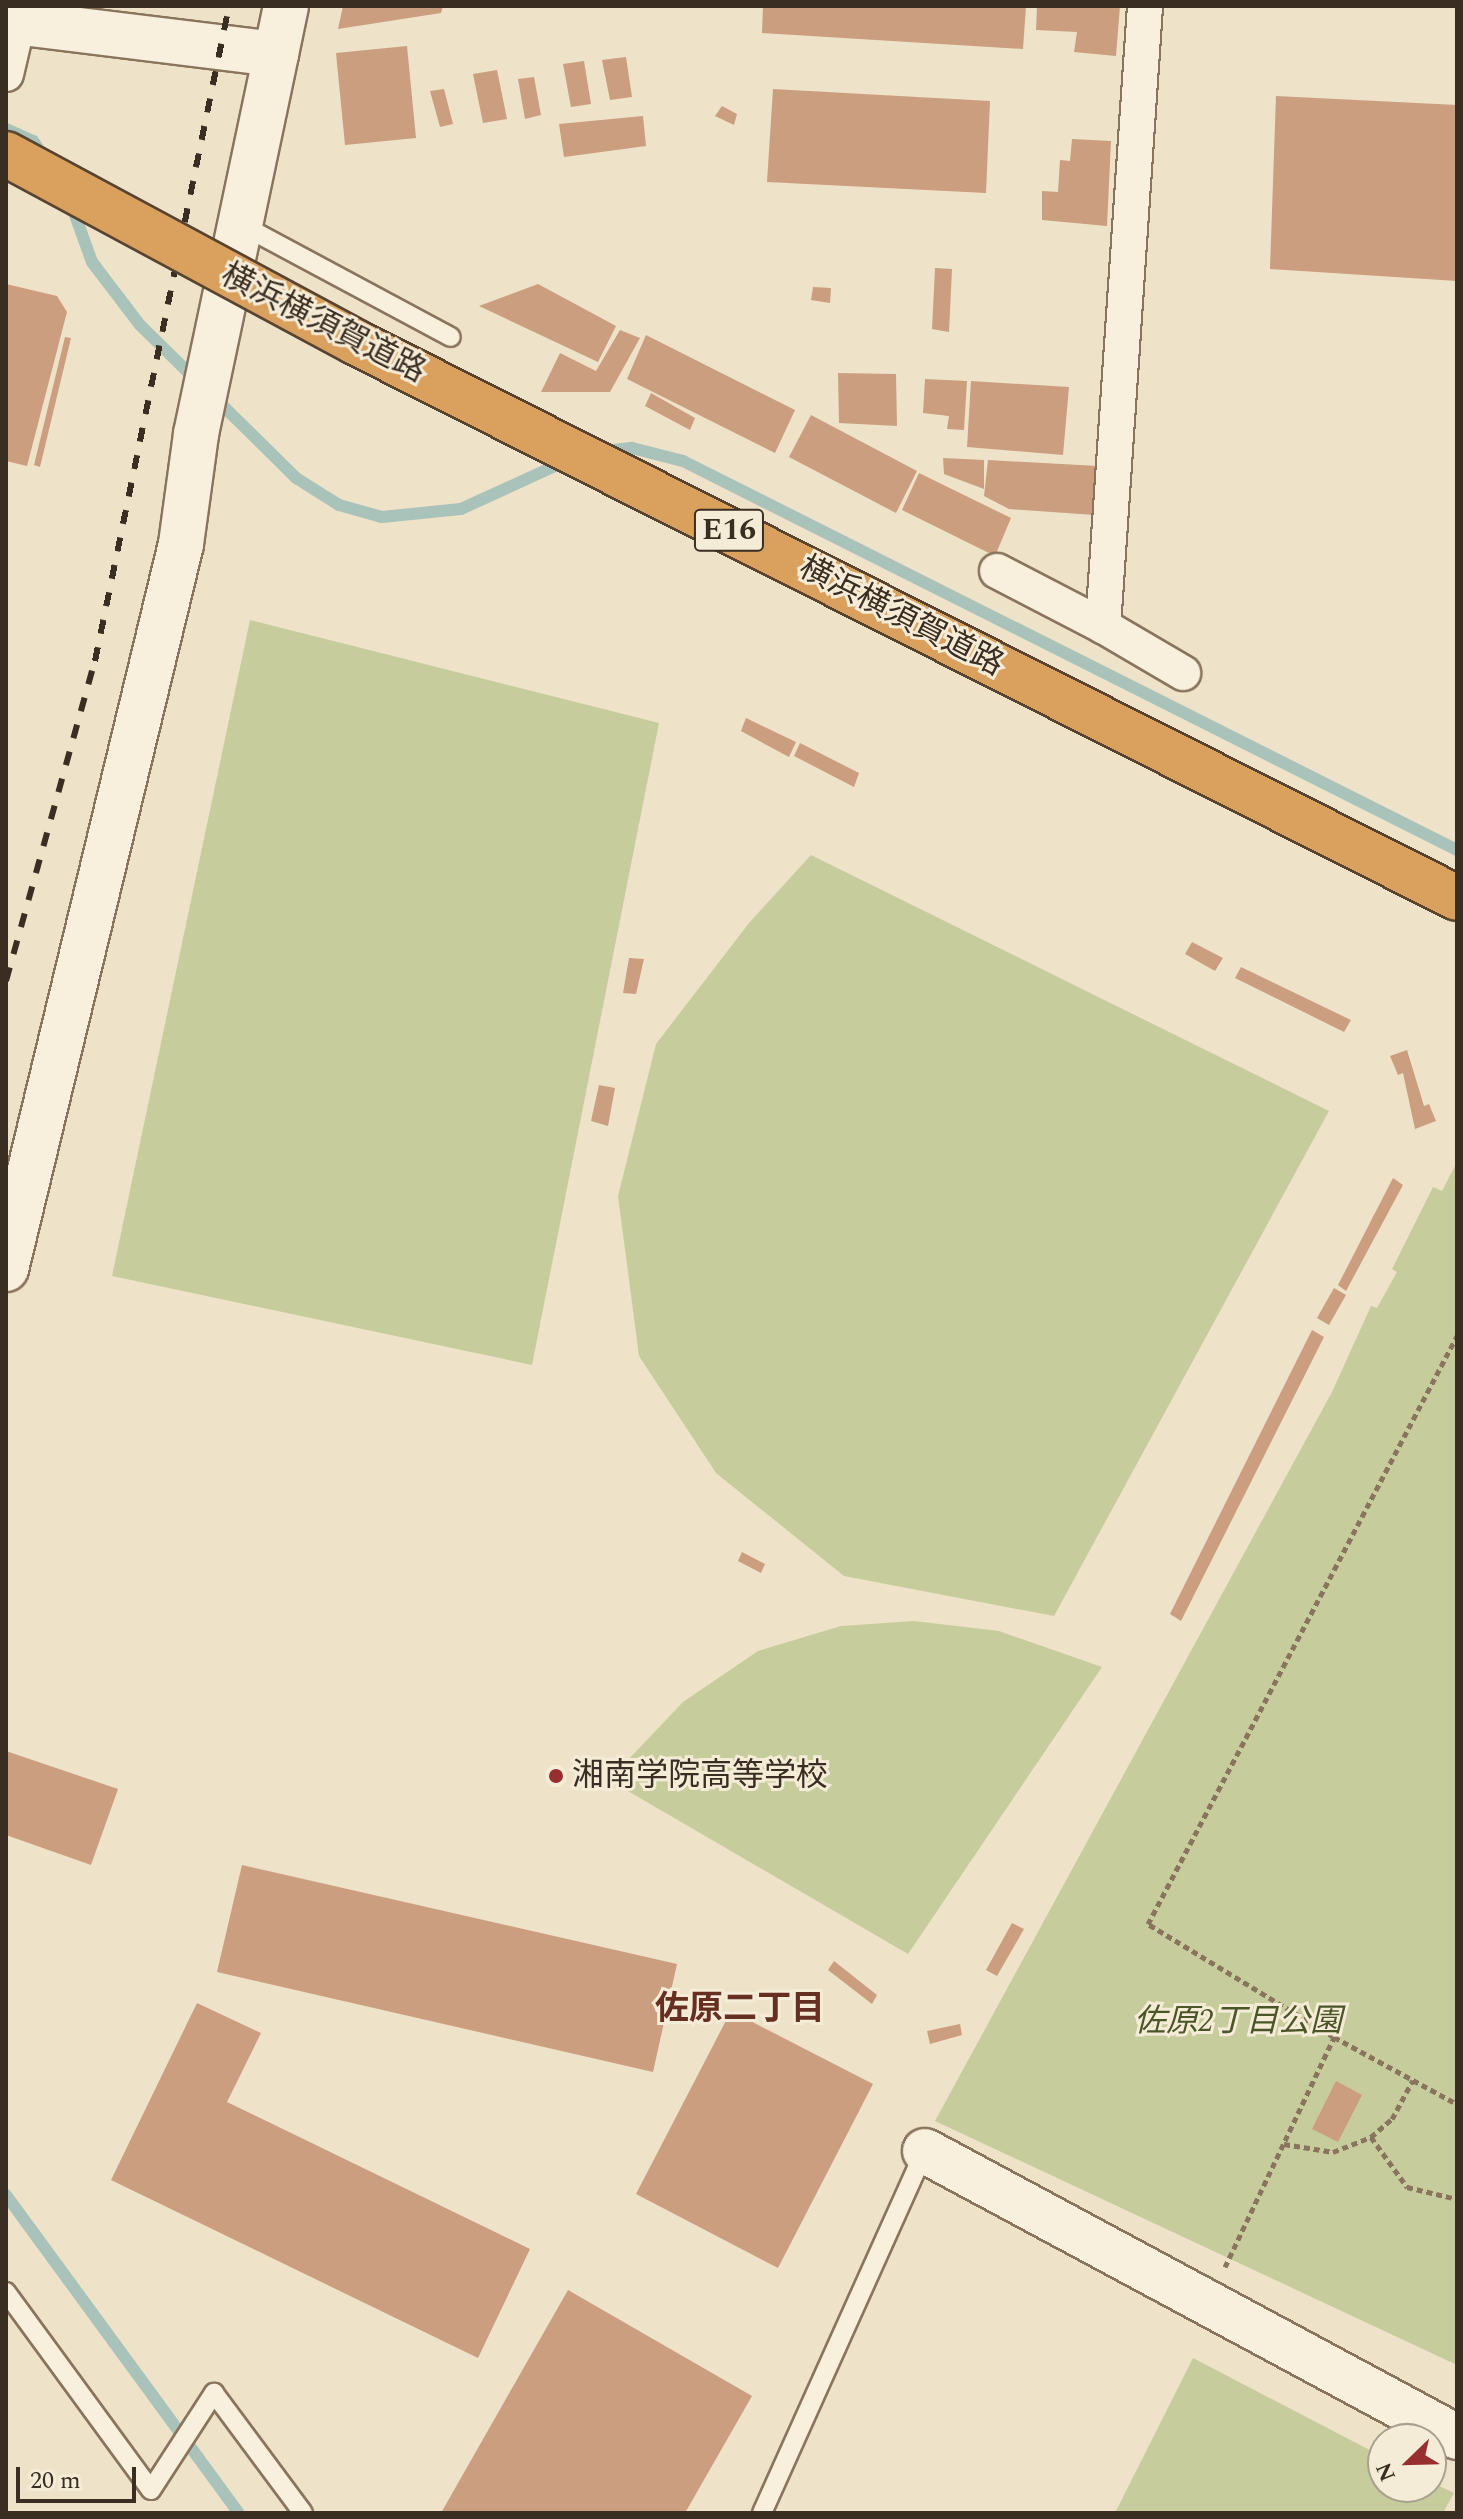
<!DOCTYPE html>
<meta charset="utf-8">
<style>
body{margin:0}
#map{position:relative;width:1463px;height:2519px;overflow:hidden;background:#eee2c8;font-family:Spectral,"Noto Sans JP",serif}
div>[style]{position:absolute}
.green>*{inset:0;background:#c7cc9c}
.stream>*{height:12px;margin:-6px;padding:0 6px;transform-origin:6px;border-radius:6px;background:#a9c2ba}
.building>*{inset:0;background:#cb9e7f}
.path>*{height:5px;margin-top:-2.5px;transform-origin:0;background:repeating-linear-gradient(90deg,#89745d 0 6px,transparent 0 10px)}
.roads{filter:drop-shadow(2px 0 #89745d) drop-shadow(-2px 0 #89745d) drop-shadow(0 2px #89745d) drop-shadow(0 -2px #89745d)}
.service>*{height:18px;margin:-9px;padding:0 9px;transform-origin:9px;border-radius:9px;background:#f8efdc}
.minor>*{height:34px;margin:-17px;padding:0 17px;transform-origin:17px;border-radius:17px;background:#f8efdc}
.tertiary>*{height:44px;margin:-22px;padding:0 22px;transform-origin:22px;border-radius:22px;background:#f8efdc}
.rail>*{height:6px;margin-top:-3px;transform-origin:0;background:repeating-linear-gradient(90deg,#3a2d21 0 14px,transparent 0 28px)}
.bridges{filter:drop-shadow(2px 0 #584331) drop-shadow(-2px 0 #584331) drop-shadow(0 2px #584331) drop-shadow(0 -2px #584331)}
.motorway-bridge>*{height:44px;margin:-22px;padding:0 22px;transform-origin:22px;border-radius:22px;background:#d9a15d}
.dots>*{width:22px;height:22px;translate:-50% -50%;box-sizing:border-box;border:4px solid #f5ecd8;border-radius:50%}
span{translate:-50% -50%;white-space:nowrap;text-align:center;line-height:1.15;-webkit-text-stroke:6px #f5ecd8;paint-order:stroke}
.shield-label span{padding:2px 6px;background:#f5ecd8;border:2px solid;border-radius:6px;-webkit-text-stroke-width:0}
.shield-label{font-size:30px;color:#3a2d21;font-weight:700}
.street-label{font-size:32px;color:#3a2d21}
.poi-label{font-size:32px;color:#3a2d21}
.left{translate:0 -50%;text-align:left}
.park-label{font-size:32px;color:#4b5628;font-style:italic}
.neighbourhood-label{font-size:34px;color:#662f21;font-weight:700}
.frame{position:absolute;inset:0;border:8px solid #3a2d21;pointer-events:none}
.north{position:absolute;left:1367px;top:2423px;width:80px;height:80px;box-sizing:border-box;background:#f5ecd8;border:2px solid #aaa08f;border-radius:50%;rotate:247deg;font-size:22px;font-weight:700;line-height:32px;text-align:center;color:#3a2d21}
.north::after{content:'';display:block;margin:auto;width:28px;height:36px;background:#972f31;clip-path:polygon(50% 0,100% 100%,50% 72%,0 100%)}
.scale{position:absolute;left:16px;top:2467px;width:120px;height:36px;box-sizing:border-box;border:4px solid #3a2d21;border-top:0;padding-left:10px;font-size:24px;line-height:28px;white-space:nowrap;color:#3a2d21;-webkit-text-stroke:6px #f5ecd8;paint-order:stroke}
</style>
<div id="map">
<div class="green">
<i style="clip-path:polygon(250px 620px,659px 723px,532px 1365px,112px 1276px)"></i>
<i style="clip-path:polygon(811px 855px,1329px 1111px,1054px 1616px,844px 1576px,716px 1473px,639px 1356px,618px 1196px,656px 1044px,749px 923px)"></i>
<i style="clip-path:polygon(1457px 1162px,1457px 2365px,935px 2121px,1332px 1392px,1371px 1306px,1377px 1308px,1397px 1272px,1392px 1269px,1433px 1187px,1442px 1191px)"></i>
<i style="clip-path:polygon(914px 1621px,999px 1631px,1102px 1667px,908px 1954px,609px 1780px,683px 1702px,758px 1651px,841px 1626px)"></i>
<i style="clip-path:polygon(1193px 2358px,1383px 2457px,1383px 2487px,1431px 2487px,1431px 2482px,1454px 2493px,1443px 2513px,1115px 2513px)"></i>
</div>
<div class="stream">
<i style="left:6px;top:129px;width:30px;rotate:24deg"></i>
<i style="left:33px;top:141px;width:19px;rotate:55deg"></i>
<i style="left:71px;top:204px;width:62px;rotate:70.1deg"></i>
<i style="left:92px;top:262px;width:79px;rotate:52.7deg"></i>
<i style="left:140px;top:325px;width:81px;rotate:44.5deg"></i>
<i style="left:214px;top:397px;width:115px;rotate:44.6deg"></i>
<i style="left:296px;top:478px;width:51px;rotate:32.1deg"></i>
<i style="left:339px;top:505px;width:45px;rotate:15.6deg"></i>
<i style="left:382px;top:517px;width:79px;rotate:-5.8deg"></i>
<i style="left:461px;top:509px;width:115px;rotate:-24.6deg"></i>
<i style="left:602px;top:451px;width:30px;rotate:-6deg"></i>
<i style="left:632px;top:448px;width:53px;rotate:14.3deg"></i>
<i style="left:683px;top:461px;width:866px;rotate:26.68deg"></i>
<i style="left:6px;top:2195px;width:394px;rotate:53.8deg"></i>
</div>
<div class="building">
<i style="clip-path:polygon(343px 6px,443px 6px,441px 13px,338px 29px)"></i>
<i style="clip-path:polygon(763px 6px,1026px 6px,1023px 49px,762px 33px)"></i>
<i style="clip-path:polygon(1037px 6px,1120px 6px,1116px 56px,1074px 52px,1077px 32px,1036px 30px)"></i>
<i style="clip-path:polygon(407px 46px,416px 138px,345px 145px,336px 53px)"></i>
<i style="clip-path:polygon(626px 57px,632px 97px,610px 100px,602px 60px)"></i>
<i style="clip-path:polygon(584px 61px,591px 104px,571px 107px,563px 64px)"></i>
<i style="clip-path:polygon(497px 70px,507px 119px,483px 123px,473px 74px)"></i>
<i style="clip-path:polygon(534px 77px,541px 115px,525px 119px,518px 79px)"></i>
<i style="clip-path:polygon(444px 89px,453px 124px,440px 127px,430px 91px)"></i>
<i style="clip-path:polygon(773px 89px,990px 101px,986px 193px,767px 182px)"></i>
<i style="clip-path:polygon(1276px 96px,1457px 105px,1457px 281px,1270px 269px)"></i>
<i style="clip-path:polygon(722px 106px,737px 114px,734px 125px,715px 116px)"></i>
<i style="clip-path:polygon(643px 116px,646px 146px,564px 157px,559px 124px)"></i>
<i style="clip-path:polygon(1072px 139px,1111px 141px,1107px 226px,1042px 220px,1042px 191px,1058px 192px,1060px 160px,1070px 161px)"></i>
<i style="clip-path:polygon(935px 268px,952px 269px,949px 332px,932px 329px)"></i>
<i style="clip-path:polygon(6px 284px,57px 296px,67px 312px,27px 466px,6px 461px)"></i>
<i style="clip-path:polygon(538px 284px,616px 326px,598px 362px,479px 306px)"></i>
<i style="clip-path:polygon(813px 287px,831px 288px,830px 303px,811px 300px)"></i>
<i style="clip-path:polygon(620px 330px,640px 338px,610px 392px,541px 392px,560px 353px,596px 371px)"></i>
<i style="clip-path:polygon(646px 335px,795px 410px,775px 453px,627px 379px)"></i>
<i style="clip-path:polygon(65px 337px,71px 338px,40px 467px,34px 465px)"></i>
<i style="clip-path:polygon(838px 373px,896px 374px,897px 426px,839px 423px)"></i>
<i style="clip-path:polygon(925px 379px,967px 381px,964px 430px,947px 429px,949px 416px,923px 413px)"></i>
<i style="clip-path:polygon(971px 381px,1069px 387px,1063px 455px,967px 447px)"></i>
<i style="clip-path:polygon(651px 393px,695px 418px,690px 430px,645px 406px)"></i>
<i style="clip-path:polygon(811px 415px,917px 471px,896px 513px,789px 457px)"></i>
<i style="clip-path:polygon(943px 458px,984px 460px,984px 489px,944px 474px)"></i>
<i style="clip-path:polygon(988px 460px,1098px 466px,1095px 515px,1009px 509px,984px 496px)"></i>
<i style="clip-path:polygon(919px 473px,1011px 518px,995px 556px,902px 510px)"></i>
<i style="clip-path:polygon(746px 718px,796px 742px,789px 757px,741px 731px)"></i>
<i style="clip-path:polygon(800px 743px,859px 773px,854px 787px,794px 756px)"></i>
<i style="clip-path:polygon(1192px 942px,1223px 958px,1215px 971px,1185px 954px)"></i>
<i style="clip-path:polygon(629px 958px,644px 959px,636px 994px,623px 993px)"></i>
<i style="clip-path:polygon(1241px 967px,1351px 1020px,1344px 1032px,1235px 978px)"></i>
<i style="clip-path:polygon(1407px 1050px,1424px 1106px,1429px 1104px,1436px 1121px,1415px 1129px,1403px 1073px,1398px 1075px,1390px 1056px)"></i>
<i style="clip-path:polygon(599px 1085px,615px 1088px,608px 1126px,591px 1121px)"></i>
<i style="clip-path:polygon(1393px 1178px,1403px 1185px,1346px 1291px,1338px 1285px)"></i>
<i style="clip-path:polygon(1334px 1288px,1346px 1295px,1329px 1325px,1317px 1318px)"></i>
<i style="clip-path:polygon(1312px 1330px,1324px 1337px,1181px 1621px,1170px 1614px)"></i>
<i style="clip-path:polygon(742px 1552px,765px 1564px,761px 1573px,738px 1561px)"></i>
<i style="clip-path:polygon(6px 1751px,118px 1789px,91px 1865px,6px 1835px)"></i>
<i style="clip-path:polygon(242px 1865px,677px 1964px,653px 2072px,217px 1972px)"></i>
<i style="clip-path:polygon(1012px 1923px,1024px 1929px,997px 1976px,986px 1970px)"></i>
<i style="clip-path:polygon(834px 1961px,877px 1995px,872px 2004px,828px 1970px)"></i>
<i style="clip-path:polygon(197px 2003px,261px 2033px,227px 2102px,530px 2249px,478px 2358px,111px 2180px)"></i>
<i style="clip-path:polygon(731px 2011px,873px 2084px,778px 2268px,636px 2194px)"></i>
<i style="clip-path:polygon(960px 2024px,962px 2035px,930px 2044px,927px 2031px)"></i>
<i style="clip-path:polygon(1336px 2081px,1362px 2095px,1338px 2142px,1312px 2129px)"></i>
<i style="clip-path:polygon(568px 2290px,752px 2396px,685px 2513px,441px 2513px)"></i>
</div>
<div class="path">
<i style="left:1334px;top:2037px;width:218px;rotate:-148.7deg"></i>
<i style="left:1148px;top:1924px;width:664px;rotate:-62.28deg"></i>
<i style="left:1371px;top:2137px;width:62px;rotate:54.2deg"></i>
<i style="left:1407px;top:2187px;width:51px;rotate:13.5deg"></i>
<i style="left:1284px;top:2144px;width:50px;rotate:9.3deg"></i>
<i style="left:1333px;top:2152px;width:41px;rotate:-21.5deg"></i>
<i style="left:1371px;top:2137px;width:28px;rotate:-41deg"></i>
<i style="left:1392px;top:2119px;width:44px;rotate:-61.7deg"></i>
<i style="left:1225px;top:2267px;width:255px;rotate:-64.6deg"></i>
<i style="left:1334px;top:2037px;width:140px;rotate:28.6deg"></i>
</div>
<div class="roads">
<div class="service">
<i style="left:240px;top:224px;width:239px;rotate:28.2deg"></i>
<i style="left:6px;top:2292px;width:245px;rotate:53.8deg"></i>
<i style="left:151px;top:2490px;width:116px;rotate:-57deg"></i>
<i style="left:214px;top:2393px;width:149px;rotate:53.4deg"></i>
<i style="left:762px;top:2513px;width:397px;rotate:-65.8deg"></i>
</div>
<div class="minor">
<i style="left:6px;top:74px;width:70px;rotate:-76.8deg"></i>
<i style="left:997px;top:571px;width:119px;rotate:27.4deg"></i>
<i style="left:1103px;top:626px;width:621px;rotate:-86.12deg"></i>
<i style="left:1103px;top:626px;width:93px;rotate:30.4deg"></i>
</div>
<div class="tertiary">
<i style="left:6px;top:21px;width:272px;rotate:7deg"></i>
<i style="left:276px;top:54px;width:49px;rotate:-78.2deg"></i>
<i style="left:6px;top:1269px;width:746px;rotate:-76.43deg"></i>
<i style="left:181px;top:544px;width:111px;rotate:-82.2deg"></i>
<i style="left:196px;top:434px;width:388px;rotate:-78.1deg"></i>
<i style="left:925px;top:2151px;width:604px;rotate:28.26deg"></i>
</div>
</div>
<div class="rail">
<i style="left:6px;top:981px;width:332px;rotate:-74.5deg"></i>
<i style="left:95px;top:661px;width:669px;rotate:-78.44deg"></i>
</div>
<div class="bridges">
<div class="motorway-bridge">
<i style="left:6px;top:154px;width:396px;rotate:28.3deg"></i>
<i style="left:355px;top:342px;width:1234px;rotate:26.77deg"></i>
</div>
</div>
<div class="dots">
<i style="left:556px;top:1776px;background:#972f31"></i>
</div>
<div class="shield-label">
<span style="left:729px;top:530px">E16</span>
</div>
<div class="street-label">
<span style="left:323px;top:324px;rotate:27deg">横浜横須賀道路</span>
<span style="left:901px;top:617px;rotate:27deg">横浜横須賀道路</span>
</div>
<div class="poi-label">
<span class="left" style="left:572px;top:1776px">湘南学院高等学校</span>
</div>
<div class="park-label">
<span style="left:1238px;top:2022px">佐原2丁目公園</span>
</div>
<div class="neighbourhood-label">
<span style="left:740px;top:2010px">佐原二丁目</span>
</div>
<div class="frame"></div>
<div class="north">N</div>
<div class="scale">20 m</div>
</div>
